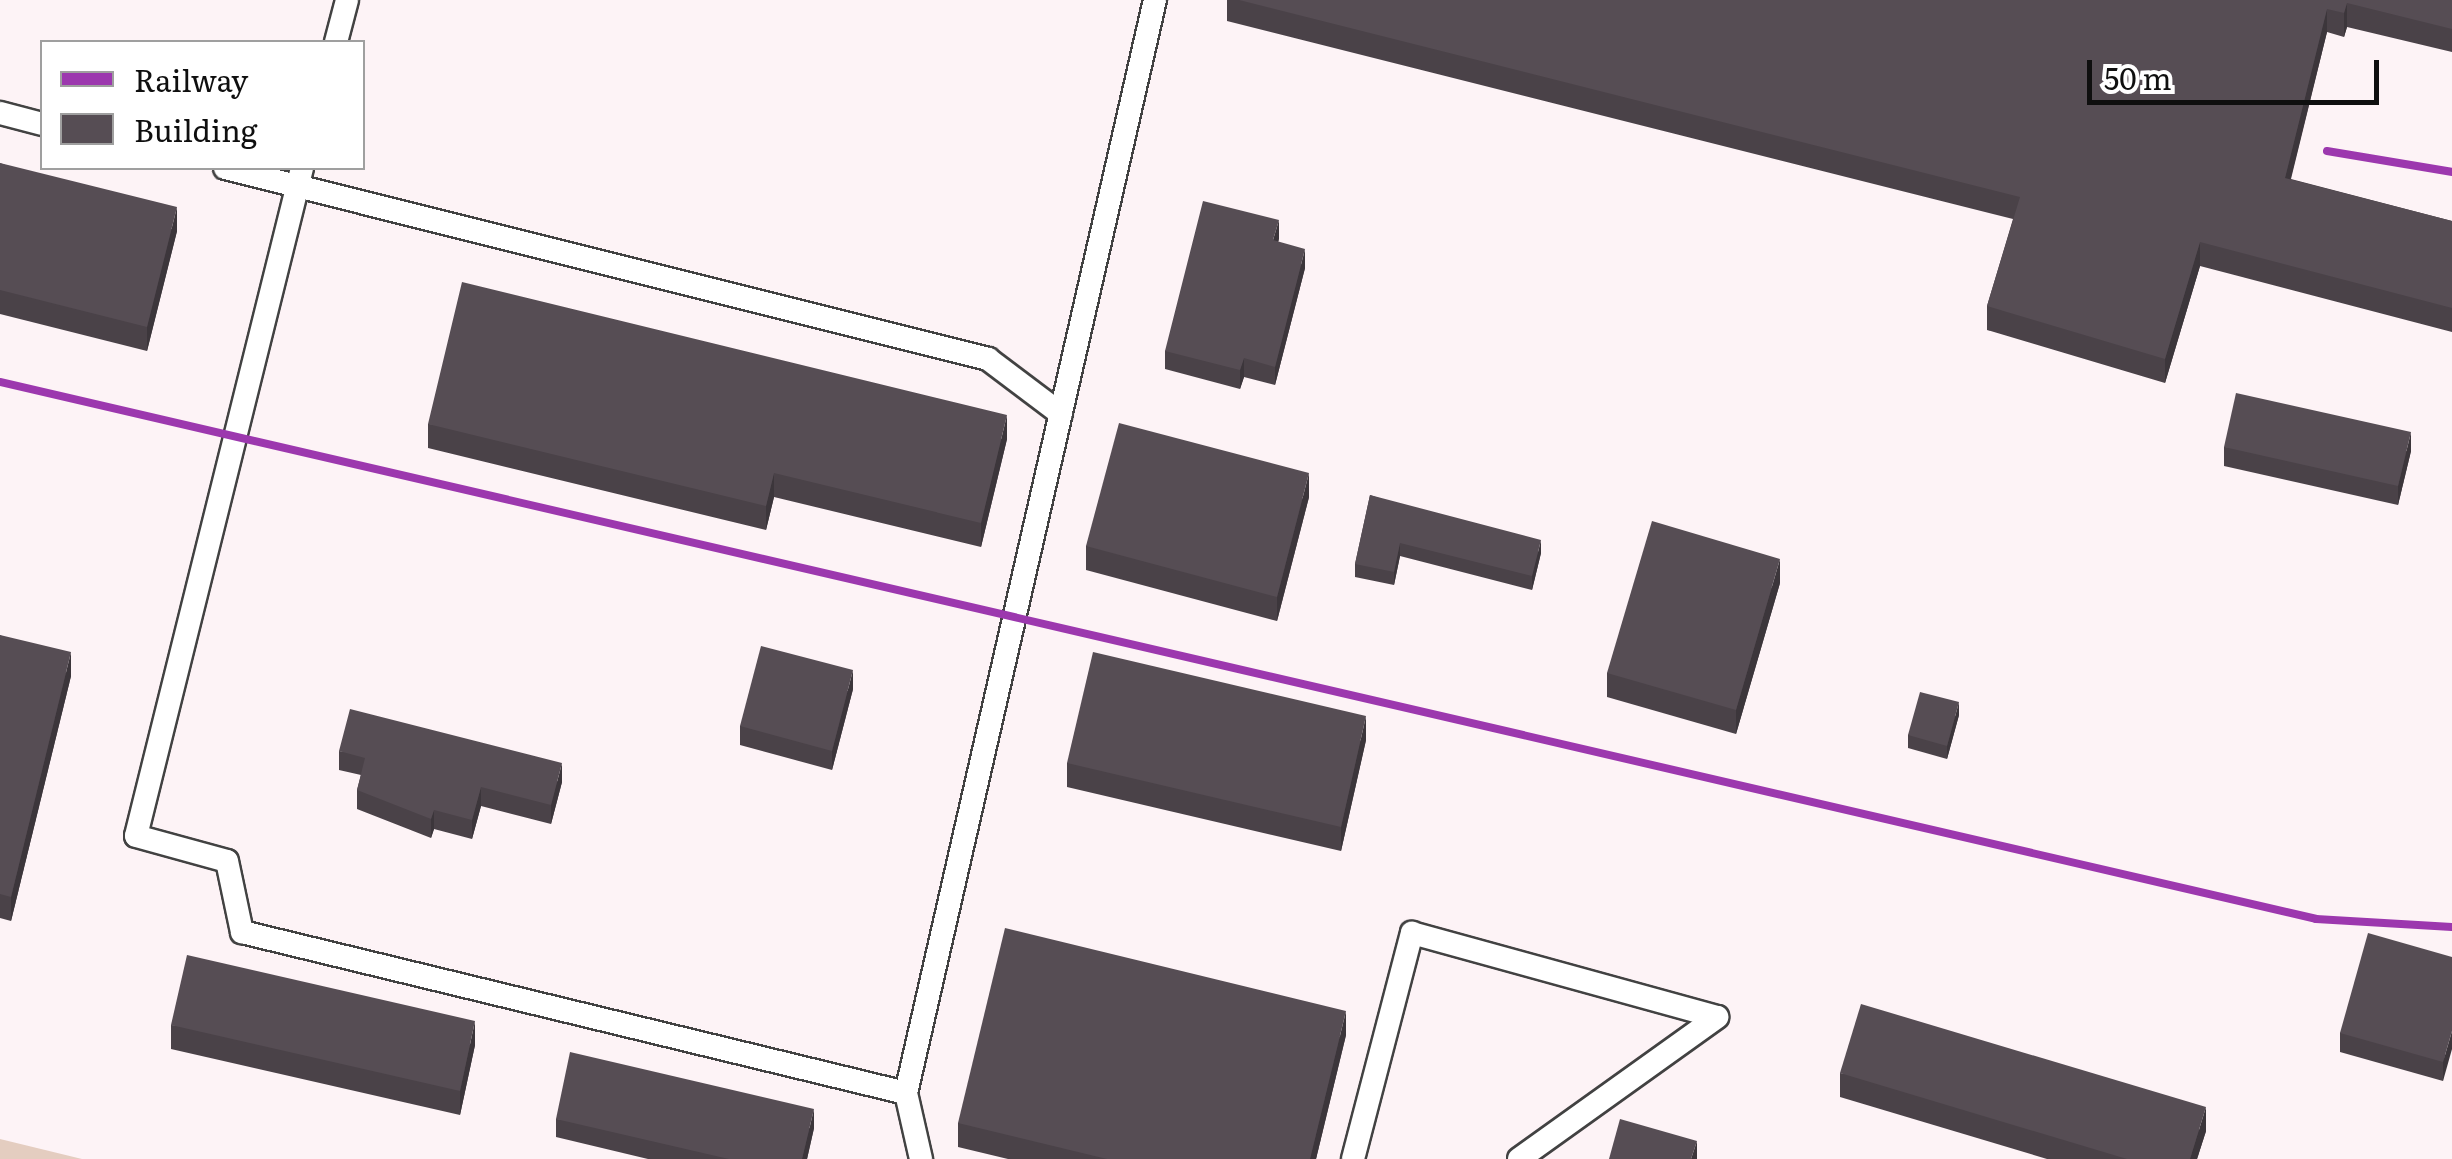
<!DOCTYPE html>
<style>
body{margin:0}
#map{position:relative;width:2452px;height:1159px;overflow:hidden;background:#fdf3f6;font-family:Literata,serif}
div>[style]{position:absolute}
.green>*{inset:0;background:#e4cdc0}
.roads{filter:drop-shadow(2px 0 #424242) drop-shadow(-2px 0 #424242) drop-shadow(0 2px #424242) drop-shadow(0 -2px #424242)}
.lane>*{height:22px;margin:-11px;padding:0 11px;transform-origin:11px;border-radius:11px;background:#fff}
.rail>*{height:8px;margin:-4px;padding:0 4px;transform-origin:4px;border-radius:4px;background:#9c38ae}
.wall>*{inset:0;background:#4a4248}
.shaded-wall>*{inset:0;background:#3c363b}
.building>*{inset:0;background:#564d54}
span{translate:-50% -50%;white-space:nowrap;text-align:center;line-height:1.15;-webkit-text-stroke:10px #fff;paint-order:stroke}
.legend{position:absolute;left:40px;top:40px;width:325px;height:130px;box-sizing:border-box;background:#fff;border:2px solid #9f9f9f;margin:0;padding:12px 18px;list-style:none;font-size:30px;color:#0f0f0f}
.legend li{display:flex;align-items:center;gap:20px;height:50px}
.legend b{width:50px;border:2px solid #9f9f9f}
.scale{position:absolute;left:2087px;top:60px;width:292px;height:45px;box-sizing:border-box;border:5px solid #0f0f0f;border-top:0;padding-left:12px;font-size:30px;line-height:35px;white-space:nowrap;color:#0f0f0f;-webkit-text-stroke:8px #fff;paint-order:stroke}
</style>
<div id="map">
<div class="green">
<i style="clip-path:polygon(0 1139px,82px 1159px,0 1159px)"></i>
</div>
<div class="roads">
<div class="lane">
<i style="left:336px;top:42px;width:43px;rotate:-75.3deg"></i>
<i style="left:0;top:113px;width:43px;rotate:14.7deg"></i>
<i style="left:225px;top:168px;width:787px;rotate:14.05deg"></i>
<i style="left:988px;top:359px;width:91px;rotate:37deg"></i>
<i style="left:302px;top:168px;width:688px;rotate:103.96deg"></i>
<i style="left:136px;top:836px;width:94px;rotate:15.4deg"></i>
<i style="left:227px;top:861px;width:73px;rotate:78.1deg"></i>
<i style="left:242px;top:932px;width:683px;rotate:13.63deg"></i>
<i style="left:906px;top:1093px;width:1121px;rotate:-77.17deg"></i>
<i style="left:906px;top:1093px;width:68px;rotate:77.2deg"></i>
<i style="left:1353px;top:1159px;width:234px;rotate:-75.4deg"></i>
<i style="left:1412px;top:933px;width:316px;rotate:15.4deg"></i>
<i style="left:1519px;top:1159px;width:244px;rotate:-35.6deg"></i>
</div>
</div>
<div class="rail">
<i style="left:2327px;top:151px;width:127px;rotate:9.5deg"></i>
<i style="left:0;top:382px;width:2377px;rotate:13.05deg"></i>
<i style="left:2316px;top:919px;width:136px;rotate:3.4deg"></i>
</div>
<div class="wall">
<i style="clip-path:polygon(1227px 0,2452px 0,2452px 52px,2347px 27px,2344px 37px,2327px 32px,2291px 179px,2452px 221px,2452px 332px,2200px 266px,2165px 383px,1987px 330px,1987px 306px,2013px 219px,1227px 21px)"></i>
<i style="clip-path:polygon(0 163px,177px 231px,147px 351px,0 314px)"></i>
<i style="clip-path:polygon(1279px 239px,1278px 242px,1305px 268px,1275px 385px,1244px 377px,1240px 389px,1165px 369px,1165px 351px)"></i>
<i style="clip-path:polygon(428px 424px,1007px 439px,981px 547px,774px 497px,766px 530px,428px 448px)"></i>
<i style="clip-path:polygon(2224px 447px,2411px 451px,2398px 505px,2224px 466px)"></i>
<i style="clip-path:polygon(1370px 495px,1541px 553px,1532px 590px,1400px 556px,1394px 585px,1355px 577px,1355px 564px)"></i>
<i style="clip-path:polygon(1309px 497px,1277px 621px,1086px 570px,1086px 546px)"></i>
<i style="clip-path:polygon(1780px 583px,1736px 734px,1607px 697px,1607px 673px)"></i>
<i style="clip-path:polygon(0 635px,71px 676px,11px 921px,0 918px)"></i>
<i style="clip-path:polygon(853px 689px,832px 770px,740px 745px,740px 726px)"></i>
<i style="clip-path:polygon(1959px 715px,1947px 759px,1908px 748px,1908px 735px)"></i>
<i style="clip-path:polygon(1366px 740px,1341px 851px,1067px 787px,1067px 763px)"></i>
<i style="clip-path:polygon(339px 751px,562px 782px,551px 824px,481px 806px,472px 839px,434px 829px,431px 838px,357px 809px,357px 790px,361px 775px,339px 770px)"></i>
<i style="clip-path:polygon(2452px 957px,2443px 1081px,2340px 1052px,2340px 1033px)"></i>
<i style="clip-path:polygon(171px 1025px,475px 1045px,460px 1115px,171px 1049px)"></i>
<i style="clip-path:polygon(1346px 1035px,1316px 1159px,1008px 1159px,958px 1147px,958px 1123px)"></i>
<i style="clip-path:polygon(1840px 1073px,2206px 1131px,2197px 1159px,2047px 1159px,1840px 1097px)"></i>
<i style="clip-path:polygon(556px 1119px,814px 1128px,807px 1159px,648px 1159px,556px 1137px)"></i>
</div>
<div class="shaded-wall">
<i style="clip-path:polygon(2347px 3px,2347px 27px,2344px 37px,2344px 13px)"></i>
<i style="clip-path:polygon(2327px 9px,2327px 32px,2285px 201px,2285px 178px)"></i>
<i style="clip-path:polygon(177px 207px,177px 231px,147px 351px,147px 327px)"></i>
<i style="clip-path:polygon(1279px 220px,1279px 239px,1273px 259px,1273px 240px)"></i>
<i style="clip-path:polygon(2200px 242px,2200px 266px,2165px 383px,2165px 359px)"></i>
<i style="clip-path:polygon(1305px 249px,1305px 268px,1275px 385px,1275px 367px)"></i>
<i style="clip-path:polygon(1244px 358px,1244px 377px,1240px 389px,1240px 370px)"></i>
<i style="clip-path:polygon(1007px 415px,1007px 439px,981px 547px,981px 523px)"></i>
<i style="clip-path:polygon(2411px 432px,2411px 451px,2398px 505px,2398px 486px)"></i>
<i style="clip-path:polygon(774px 473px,774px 497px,766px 530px,766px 506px)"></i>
<i style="clip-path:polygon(1309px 473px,1309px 497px,1277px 621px,1277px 597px)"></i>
<i style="clip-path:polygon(1541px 540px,1541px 553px,1532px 590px,1532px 576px)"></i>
<i style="clip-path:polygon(1400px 543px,1400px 556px,1394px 585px,1394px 572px)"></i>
<i style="clip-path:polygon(1780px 559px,1780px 583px,1736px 734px,1736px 710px)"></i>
<i style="clip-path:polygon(71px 652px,71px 676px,11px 921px,11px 897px)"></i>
<i style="clip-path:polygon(853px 670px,853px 689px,832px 770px,832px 751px)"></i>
<i style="clip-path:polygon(1959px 702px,1959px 715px,1947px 759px,1947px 746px)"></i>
<i style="clip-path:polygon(1366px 716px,1366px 740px,1341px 851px,1341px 827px)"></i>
<i style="clip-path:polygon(562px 763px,562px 782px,551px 824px,551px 805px)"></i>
<i style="clip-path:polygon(481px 787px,481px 806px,472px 839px,472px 820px)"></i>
<i style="clip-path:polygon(434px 810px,434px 829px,431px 838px,431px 819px)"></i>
<i style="clip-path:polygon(1346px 1011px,1346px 1035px,1316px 1159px,1310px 1159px)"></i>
<i style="clip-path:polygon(475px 1021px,475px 1045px,460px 1115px,460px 1091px)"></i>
<i style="clip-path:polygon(2452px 1031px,2452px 1049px,2443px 1081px,2443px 1062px)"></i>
<i style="clip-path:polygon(2206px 1107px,2206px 1131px,2197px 1159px,2190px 1159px)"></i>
<i style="clip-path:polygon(814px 1109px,814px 1128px,807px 1159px,802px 1159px)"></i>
<i style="clip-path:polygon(1697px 1141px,1697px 1159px,1691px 1159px)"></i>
</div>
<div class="building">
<i style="clip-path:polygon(1239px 0,2452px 0,2452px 29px,2347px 3px,2344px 13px,2327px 9px,2285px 178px,2452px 221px,2452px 308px,2200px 242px,2165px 359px,1987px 306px,2020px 197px)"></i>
<i style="clip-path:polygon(0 163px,177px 207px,147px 327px,0 290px)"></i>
<i style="clip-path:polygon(1203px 201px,1279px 220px,1273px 240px,1305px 249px,1275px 367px,1244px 358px,1240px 370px,1165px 351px)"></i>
<i style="clip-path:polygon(462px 282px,1007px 415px,981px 523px,774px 473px,766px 506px,428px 424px)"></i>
<i style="clip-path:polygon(2236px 393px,2411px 432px,2398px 486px,2224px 447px)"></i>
<i style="clip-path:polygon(1119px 423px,1309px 473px,1277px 597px,1086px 546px)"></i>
<i style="clip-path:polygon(1370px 495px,1541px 540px,1532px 576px,1400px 543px,1394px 572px,1355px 564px)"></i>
<i style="clip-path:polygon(1652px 521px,1780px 559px,1736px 710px,1607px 673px)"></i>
<i style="clip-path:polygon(0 635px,71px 652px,11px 897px,0 894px)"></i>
<i style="clip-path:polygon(761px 646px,853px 670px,832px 751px,740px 726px)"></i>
<i style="clip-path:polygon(1093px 652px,1366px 716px,1341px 827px,1067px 763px)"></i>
<i style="clip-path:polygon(1920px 692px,1959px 702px,1947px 746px,1908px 735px)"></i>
<i style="clip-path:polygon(350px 709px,562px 763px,551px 805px,481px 787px,472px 820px,434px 810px,431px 819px,357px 790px,365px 758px,339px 751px)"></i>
<i style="clip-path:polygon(1005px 928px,1346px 1011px,1310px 1159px,1107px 1159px,958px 1123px)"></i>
<i style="clip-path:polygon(2368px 933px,2452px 957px,2452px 1031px,2443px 1062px,2340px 1033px)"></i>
<i style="clip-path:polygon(187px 955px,475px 1021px,460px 1091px,171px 1025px)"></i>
<i style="clip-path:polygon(1861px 1004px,2206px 1107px,2190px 1159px,2127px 1159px,1840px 1073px)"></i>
<i style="clip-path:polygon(570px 1052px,814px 1109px,802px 1159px,729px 1159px,556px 1119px)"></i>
<i style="clip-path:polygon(1620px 1119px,1697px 1141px,1691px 1159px,1609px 1159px)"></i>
</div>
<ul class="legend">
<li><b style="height:12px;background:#9c38ae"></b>Railway</li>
<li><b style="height:28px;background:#564d54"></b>Building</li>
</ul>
<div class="scale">50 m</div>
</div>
